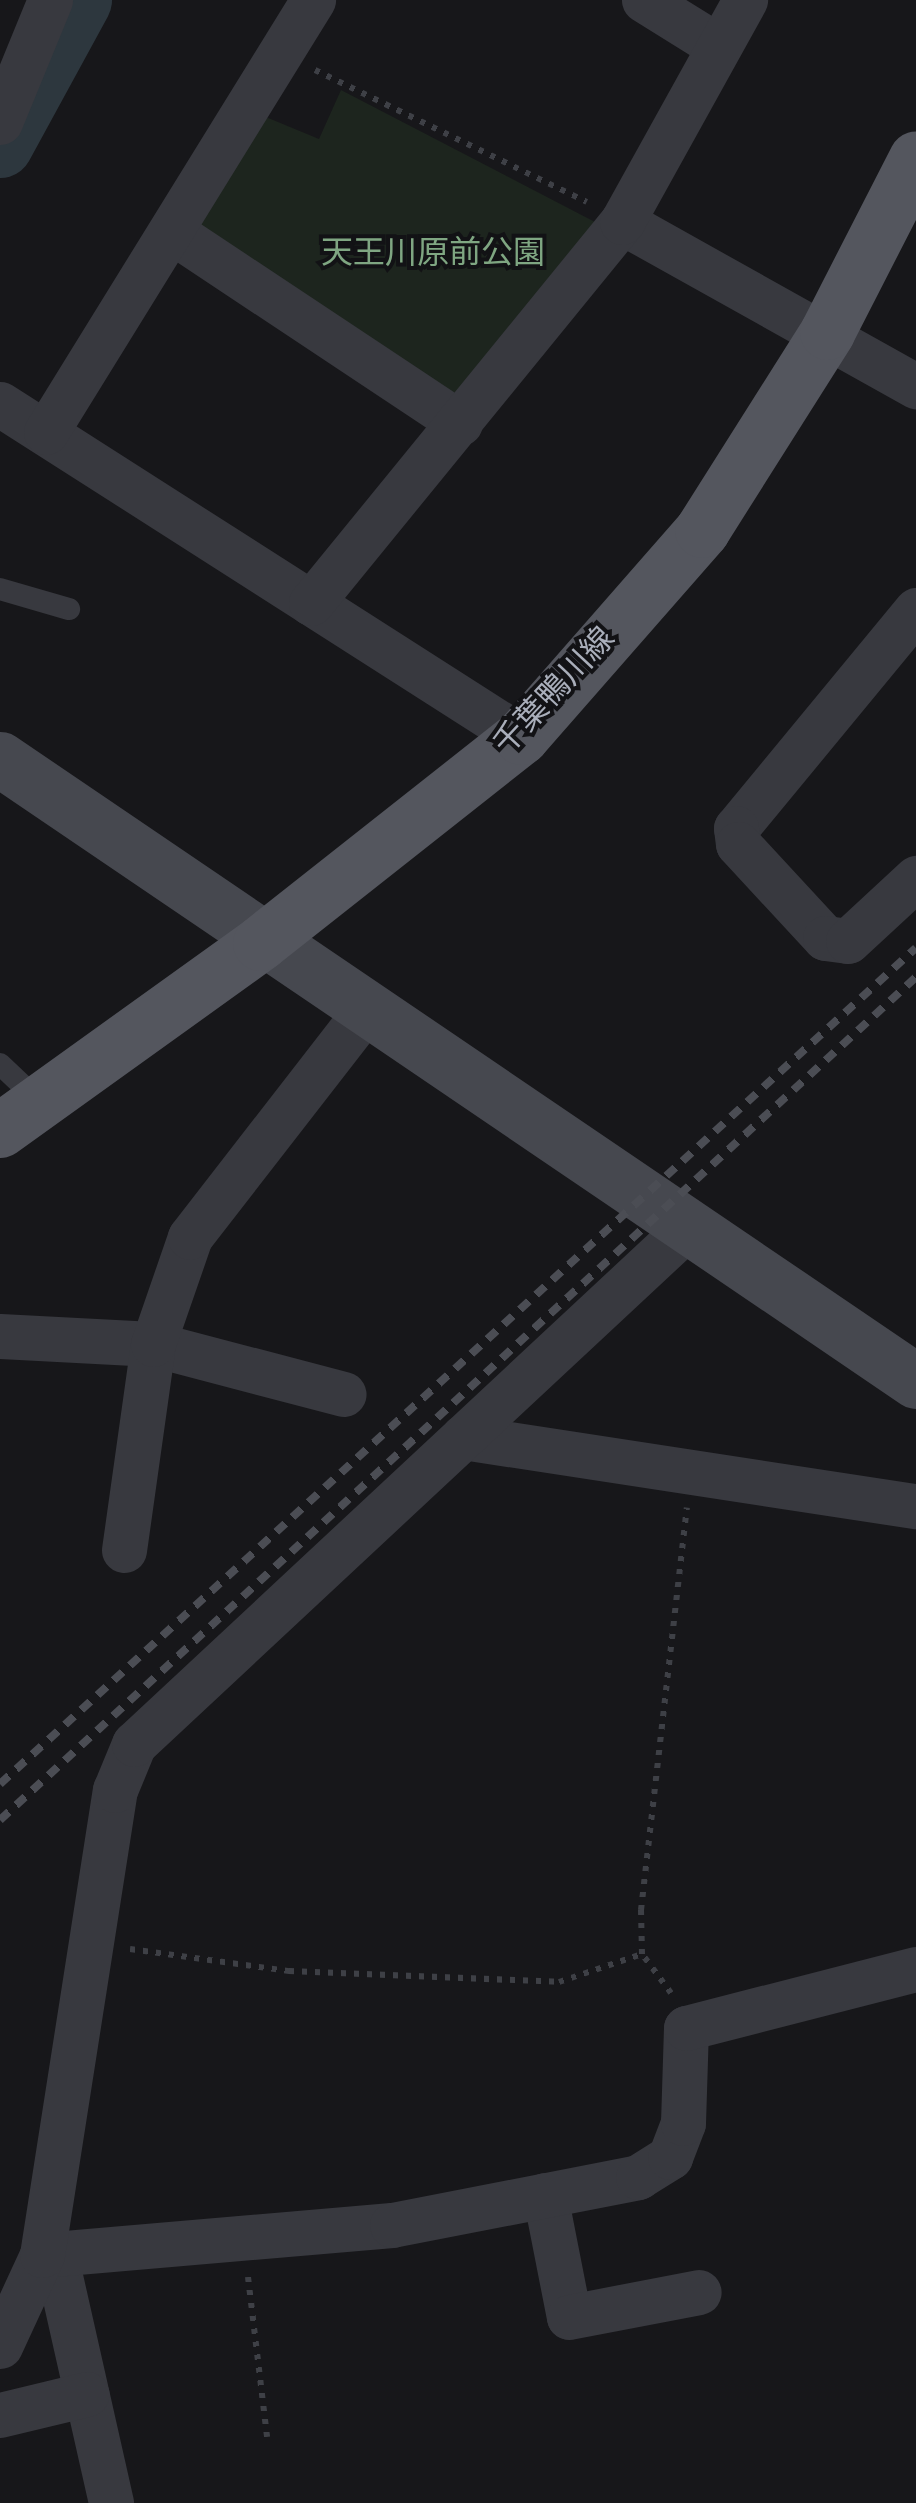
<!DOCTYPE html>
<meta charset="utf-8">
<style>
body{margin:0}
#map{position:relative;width:916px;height:2503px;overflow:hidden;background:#17171a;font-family:"Sofia Sans Condensed","Noto Sans JP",sans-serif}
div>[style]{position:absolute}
.green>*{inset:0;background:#1d251e}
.river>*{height:65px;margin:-32.5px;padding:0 32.5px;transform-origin:32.5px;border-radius:32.5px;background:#2d373e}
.path>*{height:6px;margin-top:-3px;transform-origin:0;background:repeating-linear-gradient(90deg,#3e4046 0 5px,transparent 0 13px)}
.lane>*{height:22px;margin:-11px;padding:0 11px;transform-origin:11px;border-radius:11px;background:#38393f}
.street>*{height:45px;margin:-22.5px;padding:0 22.5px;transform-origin:22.5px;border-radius:22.5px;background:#38393f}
.secondary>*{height:55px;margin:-27.5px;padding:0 27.5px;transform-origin:27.5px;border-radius:27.5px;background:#46484f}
.primary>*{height:55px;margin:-27.5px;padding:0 27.5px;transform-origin:27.5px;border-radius:27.5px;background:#54565e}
.rail>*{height:8px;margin-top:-4px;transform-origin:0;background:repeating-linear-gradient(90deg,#4b4d54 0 12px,transparent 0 22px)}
span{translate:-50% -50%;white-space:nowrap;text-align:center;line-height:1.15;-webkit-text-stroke:8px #121215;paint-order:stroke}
.park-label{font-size:32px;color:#7fa682}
.street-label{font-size:32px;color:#a9aeba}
</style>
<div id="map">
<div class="green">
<i style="clip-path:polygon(341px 90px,595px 222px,463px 391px,447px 393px,199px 235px,197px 216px,261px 115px,319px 139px)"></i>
</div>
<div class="river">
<i style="left:0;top:145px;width:165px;rotate:-61.4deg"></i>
</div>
<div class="path">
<i style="left:315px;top:70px;width:302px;rotate:25.9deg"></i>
<i style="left:130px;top:1949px;width:161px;rotate:7.9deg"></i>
<i style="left:289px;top:1971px;width:270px;rotate:2.3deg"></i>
<i style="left:559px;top:1982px;width:88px;rotate:-18.6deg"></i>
<i style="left:671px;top:1993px;width:49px;rotate:-126.6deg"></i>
<i style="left:642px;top:1954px;width:44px;rotate:-91.3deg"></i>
<i style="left:641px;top:1910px;width:405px;rotate:-83.5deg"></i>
<i style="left:248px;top:2277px;width:161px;rotate:83.2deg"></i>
</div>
<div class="lane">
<i style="left:0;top:589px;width:72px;rotate:16.2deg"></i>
<i style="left:0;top:1064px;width:52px;rotate:43.5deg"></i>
</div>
<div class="street">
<i style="left:644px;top:0;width:87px;rotate:31.9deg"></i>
<i style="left:0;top:122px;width:132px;rotate:-67.7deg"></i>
<i style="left:622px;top:222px;width:337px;rotate:29.2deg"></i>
<i style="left:171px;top:231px;width:347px;rotate:33.6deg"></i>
<i style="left:0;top:404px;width:618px;rotate:32.58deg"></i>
<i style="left:46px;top:432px;width:508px;rotate:-58.28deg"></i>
<i style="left:311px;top:603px;width:492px;rotate:-50.8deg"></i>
<i style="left:622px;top:222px;width:254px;rotate:-61deg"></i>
<i style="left:916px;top:610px;width:283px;rotate:129.5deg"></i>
<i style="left:736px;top:828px;width:16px;rotate:83deg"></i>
<i style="left:738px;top:844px;width:128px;rotate:47.2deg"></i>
<i style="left:825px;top:938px;width:23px;rotate:7deg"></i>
<i style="left:848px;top:941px;width:93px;rotate:-42.8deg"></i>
<i style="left:0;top:1336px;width:153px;rotate:3deg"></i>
<i style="left:153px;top:1344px;width:197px;rotate:14.7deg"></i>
<i style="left:463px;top:1437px;width:458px;rotate:8.7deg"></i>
<i style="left:124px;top:1550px;width:208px;rotate:-82deg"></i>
<i style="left:153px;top:1344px;width:113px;rotate:-70.9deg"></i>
<i style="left:190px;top:1237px;width:282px;rotate:-52.2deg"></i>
<i style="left:545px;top:2195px;width:124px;rotate:78.9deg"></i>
<i style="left:569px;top:2317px;width:132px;rotate:-10.9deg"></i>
<i style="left:55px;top:2254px;width:255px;rotate:77.3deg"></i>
<i style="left:42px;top:2255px;width:351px;rotate:-4.9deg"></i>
<i style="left:392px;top:2225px;width:251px;rotate:-11deg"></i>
<i style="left:638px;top:2177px;width:38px;rotate:-32deg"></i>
<i style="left:670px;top:2157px;width:36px;rotate:-69deg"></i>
<i style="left:683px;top:2123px;width:95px;rotate:-88.2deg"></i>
<i style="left:686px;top:2028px;width:237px;rotate:-14.4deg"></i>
<i style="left:0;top:2346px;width:100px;rotate:-65.2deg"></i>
<i style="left:42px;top:2255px;width:471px;rotate:-81.1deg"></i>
<i style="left:115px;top:1790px;width:50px;rotate:-67.6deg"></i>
<i style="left:134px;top:1744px;width:755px;rotate:-43.01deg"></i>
<i style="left:0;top:2415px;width:89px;rotate:-13.6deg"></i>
</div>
<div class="secondary">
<i style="left:0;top:759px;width:1107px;rotate:34.18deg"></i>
</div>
<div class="primary">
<i style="left:0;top:1130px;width:320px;rotate:-35.7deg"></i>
<i style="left:260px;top:943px;width:333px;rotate:-38.3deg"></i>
<i style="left:521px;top:737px;width:275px;rotate:-48.8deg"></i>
<i style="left:702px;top:530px;width:234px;rotate:-57.7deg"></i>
<i style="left:827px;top:332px;width:195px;rotate:-62.9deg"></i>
</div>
<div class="rail">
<i style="left:0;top:1784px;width:1240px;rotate:-42.39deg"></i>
<i style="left:0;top:1820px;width:1245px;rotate:-42.62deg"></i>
</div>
<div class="park-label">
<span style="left:433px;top:254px">天王川原前公園</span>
</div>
<div class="street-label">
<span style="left:555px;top:692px;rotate:-47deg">千葉鴨川線</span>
</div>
</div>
